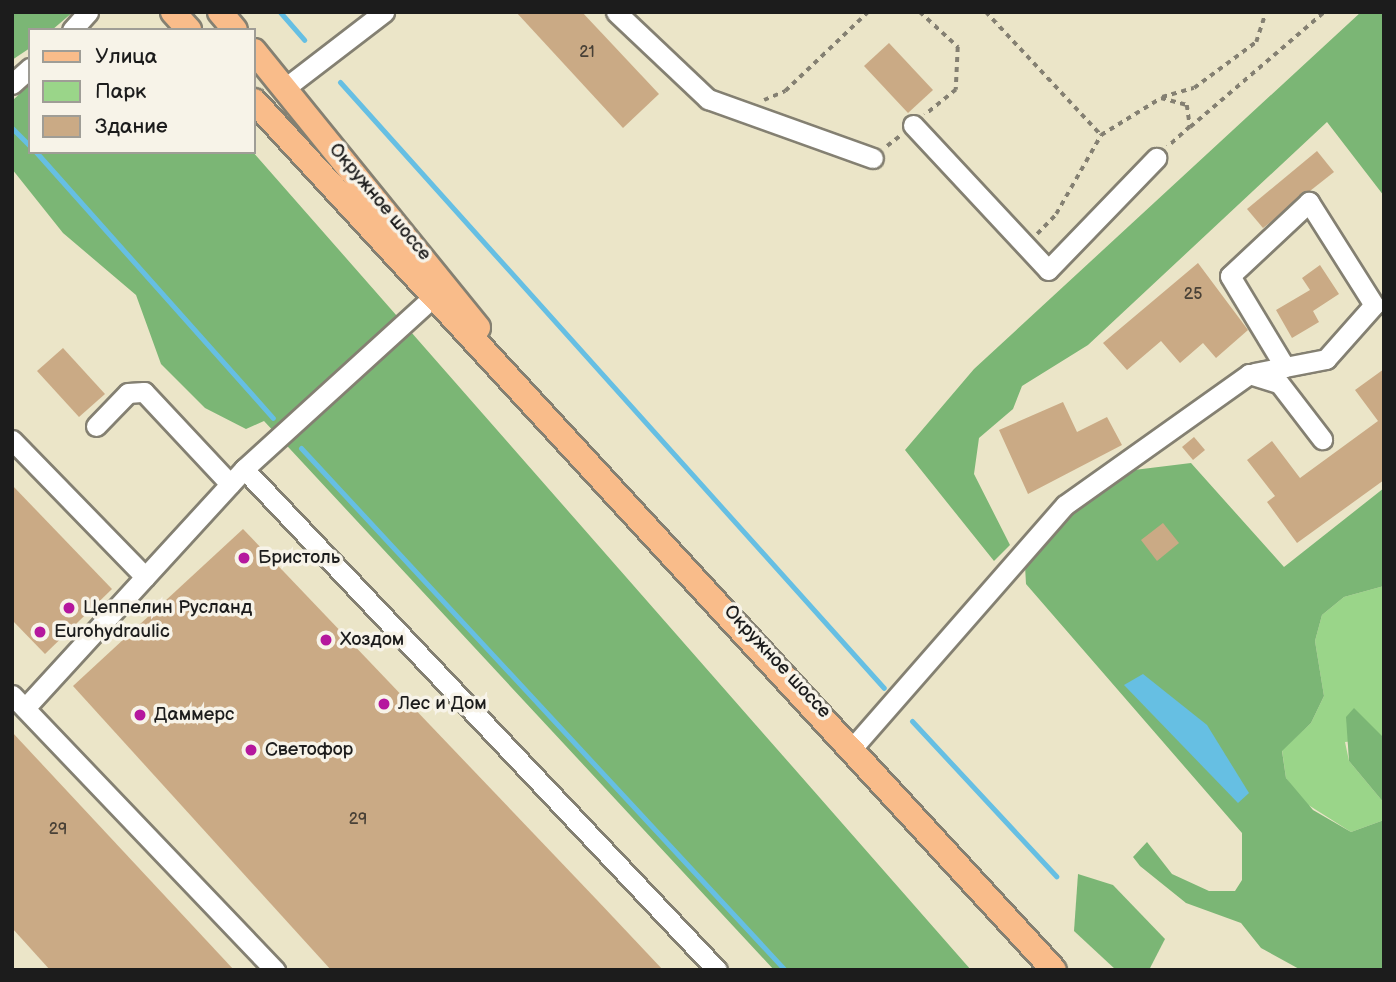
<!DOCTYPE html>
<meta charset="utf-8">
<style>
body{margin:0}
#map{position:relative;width:1396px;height:982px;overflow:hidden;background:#ebe5c8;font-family:"Balsamiq Sans",sans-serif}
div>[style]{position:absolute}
.green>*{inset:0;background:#9ad589}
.forest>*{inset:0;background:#7bb675}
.water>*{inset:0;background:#66bfe3}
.stream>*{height:5px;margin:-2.5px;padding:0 2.5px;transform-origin:2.5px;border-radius:2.5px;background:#66bfe3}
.building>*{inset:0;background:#caaa85}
.path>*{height:3.5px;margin-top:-1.75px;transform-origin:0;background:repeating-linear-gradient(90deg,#848072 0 5px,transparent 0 10px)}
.roads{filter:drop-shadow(2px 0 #848072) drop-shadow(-2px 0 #848072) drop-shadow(0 2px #848072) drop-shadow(0 -2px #848072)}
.minor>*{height:19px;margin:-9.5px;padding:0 9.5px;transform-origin:9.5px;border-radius:9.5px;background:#fff}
.major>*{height:24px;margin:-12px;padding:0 12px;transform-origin:12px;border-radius:12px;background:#f9bc8a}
.dots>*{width:19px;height:19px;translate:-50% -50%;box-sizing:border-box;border:4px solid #f7f3e8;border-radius:50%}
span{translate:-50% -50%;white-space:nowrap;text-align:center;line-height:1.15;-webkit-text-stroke:7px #f7f3e8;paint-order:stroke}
.number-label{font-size:16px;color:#484036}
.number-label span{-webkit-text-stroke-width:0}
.street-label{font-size:19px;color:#1c1c1c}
.poi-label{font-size:19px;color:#1c1c1c}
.left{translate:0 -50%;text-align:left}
.frame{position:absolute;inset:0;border:14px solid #1c1c1c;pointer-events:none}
.legend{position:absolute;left:28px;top:28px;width:228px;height:126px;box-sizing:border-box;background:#f7f3e8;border:2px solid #9f9d96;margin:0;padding:9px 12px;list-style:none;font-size:21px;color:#1c1c1c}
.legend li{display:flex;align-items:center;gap:14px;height:35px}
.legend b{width:35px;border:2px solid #9f9d96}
</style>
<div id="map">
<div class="green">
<i style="clip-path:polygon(1384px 586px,1384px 738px,1345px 742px,1349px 761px,1384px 803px,1384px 820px,1351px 832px,1302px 801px,1286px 778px,1282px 750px,1311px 723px,1324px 696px,1315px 641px,1322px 615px,1344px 597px)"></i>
</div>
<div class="forest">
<i style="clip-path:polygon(12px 12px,73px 12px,52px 30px,30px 30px,30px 48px,12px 60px)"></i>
<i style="clip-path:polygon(1361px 12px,1384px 12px,1384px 196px,1327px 122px,1088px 345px,1022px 386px,1013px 409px,979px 438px,974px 474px,1010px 545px,994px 561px,905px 450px,974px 369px)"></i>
<i style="clip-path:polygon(30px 84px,30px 152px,253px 152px,971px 970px,774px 970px,264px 421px,246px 429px,205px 408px,161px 364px,136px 295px,63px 233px,12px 169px,12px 101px)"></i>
<i style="clip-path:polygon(1191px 463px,1284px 567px,1384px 488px,1384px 586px,1344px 597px,1322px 615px,1315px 641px,1324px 696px,1311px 723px,1282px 751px,1286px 778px,1313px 810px,1351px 832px,1384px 820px,1384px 970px,1301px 970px,1261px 948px,1241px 923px,1186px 903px,1140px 866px,1133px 857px,1147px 842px,1172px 874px,1209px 891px,1235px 891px,1242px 880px,1242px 833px,1026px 584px,1025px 566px,1081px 505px,1134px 470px)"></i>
<i style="clip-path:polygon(1354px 708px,1384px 738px,1384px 803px,1349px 761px,1346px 717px)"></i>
<i style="clip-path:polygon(1078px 874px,1113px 885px,1165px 939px,1149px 970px,1116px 970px,1074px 931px)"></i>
</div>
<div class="water">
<i style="clip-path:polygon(1143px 674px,1207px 725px,1249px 793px,1238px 803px,1124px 685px)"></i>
</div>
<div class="stream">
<i style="left:280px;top:12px;width:37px;rotate:49deg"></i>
<i style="left:340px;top:82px;width:814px;rotate:48.09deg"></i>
<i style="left:12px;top:128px;width:25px;rotate:45deg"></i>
<i style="left:36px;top:152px;width:356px;rotate:48.3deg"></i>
<i style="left:301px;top:448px;width:712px;rotate:47.16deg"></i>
<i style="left:912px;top:721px;width:212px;rotate:47.1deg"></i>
</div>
<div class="building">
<i style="clip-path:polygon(516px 12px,582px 12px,659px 94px,623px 128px)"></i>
<i style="clip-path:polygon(889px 43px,933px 90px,908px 113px,864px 66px)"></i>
<i style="clip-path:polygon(1317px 151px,1334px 172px,1263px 228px,1247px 209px)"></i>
<i style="clip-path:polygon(1198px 263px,1248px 330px,1216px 358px,1203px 343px,1180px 363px,1161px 341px,1127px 370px,1103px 343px)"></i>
<i style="clip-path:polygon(1320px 265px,1339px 294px,1313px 311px,1319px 322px,1292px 338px,1276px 310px,1310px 290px,1302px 278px)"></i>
<i style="clip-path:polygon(63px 348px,105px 394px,79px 417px,37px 371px)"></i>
<i style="clip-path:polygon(1384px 369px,1384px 480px,1297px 543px,1267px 502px,1275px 496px,1247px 460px,1272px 441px,1300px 478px,1378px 421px,1355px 390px)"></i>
<i style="clip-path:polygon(1063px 402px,1077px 432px,1107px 417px,1122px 445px,1028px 494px,999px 430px)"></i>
<i style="clip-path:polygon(1194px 437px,1205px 450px,1193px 460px,1182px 447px)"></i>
<i style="clip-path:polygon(12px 485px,112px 589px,45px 654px,12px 620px)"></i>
<i style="clip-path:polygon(1163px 523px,1179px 543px,1157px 561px,1141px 540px)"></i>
<i style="clip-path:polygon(243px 529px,597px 900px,663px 970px,331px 970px,73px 686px)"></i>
<i style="clip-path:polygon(12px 732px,234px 970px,50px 970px,12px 928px)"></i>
</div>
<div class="path">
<i style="left:920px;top:12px;width:52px;rotate:42.6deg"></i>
<i style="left:958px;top:47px;width:43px;rotate:92.7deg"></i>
<i style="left:956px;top:90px;width:40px;rotate:141deg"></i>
<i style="left:986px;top:12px;width:168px;rotate:46.9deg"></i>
<i style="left:1162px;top:97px;width:33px;rotate:-16deg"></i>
<i style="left:1194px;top:88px;width:77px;rotate:-36.6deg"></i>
<i style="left:1256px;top:42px;width:32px;rotate:-72deg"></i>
<i style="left:764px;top:100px;width:23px;rotate:-23deg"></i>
<i style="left:785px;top:91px;width:115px;rotate:-43.6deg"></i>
<i style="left:1190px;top:127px;width:177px;rotate:-40.6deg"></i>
<i style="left:887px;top:146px;width:16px;rotate:-38deg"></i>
<i style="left:1037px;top:234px;width:28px;rotate:-46deg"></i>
<i style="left:1056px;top:214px;width:91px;rotate:-60.3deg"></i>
<i style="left:1101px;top:135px;width:70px;rotate:-31.7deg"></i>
<i style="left:1161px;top:98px;width:27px;rotate:15deg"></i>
<i style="left:1187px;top:105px;width:22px;rotate:82deg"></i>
<i style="left:1190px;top:127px;width:30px;rotate:138deg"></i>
</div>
<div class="roads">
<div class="minor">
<i style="left:616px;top:12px;width:127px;rotate:43.4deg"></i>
<i style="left:708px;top:99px;width:175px;rotate:19.7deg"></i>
<i style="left:72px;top:30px;width:24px;rotate:-48deg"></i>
<i style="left:12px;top:84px;width:24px;rotate:-42deg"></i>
<i style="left:285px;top:88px;width:125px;rotate:-37.5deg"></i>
<i style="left:913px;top:125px;width:198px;rotate:47deg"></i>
<i style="left:1048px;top:270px;width:156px;rotate:-46deg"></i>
<i style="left:1254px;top:373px;width:32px;rotate:-11deg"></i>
<i style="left:1285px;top:367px;width:42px;rotate:-11deg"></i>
<i style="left:1326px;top:359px;width:72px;rotate:-48.4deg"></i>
<i style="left:1374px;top:305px;width:122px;rotate:-122.3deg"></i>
<i style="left:1309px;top:202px;width:108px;rotate:136.9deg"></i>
<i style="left:1230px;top:276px;width:106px;rotate:58.9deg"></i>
<i style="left:96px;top:426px;width:46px;rotate:-45.9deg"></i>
<i style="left:128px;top:393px;width:16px;rotate:-4deg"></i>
<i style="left:144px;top:392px;width:126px;rotate:46.9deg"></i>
<i style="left:12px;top:440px;width:191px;rotate:45.8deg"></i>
<i style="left:244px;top:469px;width:689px;rotate:46.65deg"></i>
<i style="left:12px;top:695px;width:381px;rotate:46.3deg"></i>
<i style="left:25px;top:708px;width:324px;rotate:-47.5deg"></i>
<i style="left:244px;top:469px;width:256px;rotate:-42.3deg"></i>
<i style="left:854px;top:746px;width:320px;rotate:-48.8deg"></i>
<i style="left:1065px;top:505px;width:226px;rotate:-35.4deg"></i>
<i style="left:1249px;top:374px;width:31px;rotate:17deg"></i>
<i style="left:1279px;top:383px;width:71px;rotate:52.5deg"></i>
</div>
<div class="major">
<i style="left:173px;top:12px;width:24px;rotate:48deg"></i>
<i style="left:220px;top:12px;width:23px;rotate:50deg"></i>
<i style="left:254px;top:51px;width:356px;rotate:51deg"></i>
<i style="left:254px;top:101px;width:1181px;rotate:47.37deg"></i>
</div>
</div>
<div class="dots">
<i style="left:244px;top:558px;background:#b5179e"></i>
<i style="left:69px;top:608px;background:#b5179e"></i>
<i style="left:40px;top:632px;background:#b5179e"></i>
<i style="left:326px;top:640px;background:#b5179e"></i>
<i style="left:384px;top:704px;background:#b5179e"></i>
<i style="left:140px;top:715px;background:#b5179e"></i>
<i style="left:251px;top:750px;background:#b5179e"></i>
</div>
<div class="number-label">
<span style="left:587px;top:53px">21</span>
<span style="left:1193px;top:295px">25</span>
<span style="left:358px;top:820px">29</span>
<span style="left:58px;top:830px">29</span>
</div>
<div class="street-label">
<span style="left:380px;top:202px;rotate:50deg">Окружное шоссе</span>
<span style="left:777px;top:662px;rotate:47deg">Окружное шоссе</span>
</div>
<div class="poi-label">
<span class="left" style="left:258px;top:558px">Бристоль</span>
<span class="left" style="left:83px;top:608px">Цеппелин Русланд</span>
<span class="left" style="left:54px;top:632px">Eurohydraulic</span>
<span class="left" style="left:340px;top:640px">Хоздом</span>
<span class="left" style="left:398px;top:704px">Лес и Дом</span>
<span class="left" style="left:154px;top:715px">Даммерс</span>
<span class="left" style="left:265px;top:750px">Светофор</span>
</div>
<div class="frame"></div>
<ul class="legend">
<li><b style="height:9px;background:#f9bc8a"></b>Улица</li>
<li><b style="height:19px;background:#9ad589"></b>Парк</li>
<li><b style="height:19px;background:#caaa85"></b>Здание</li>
</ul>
</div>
